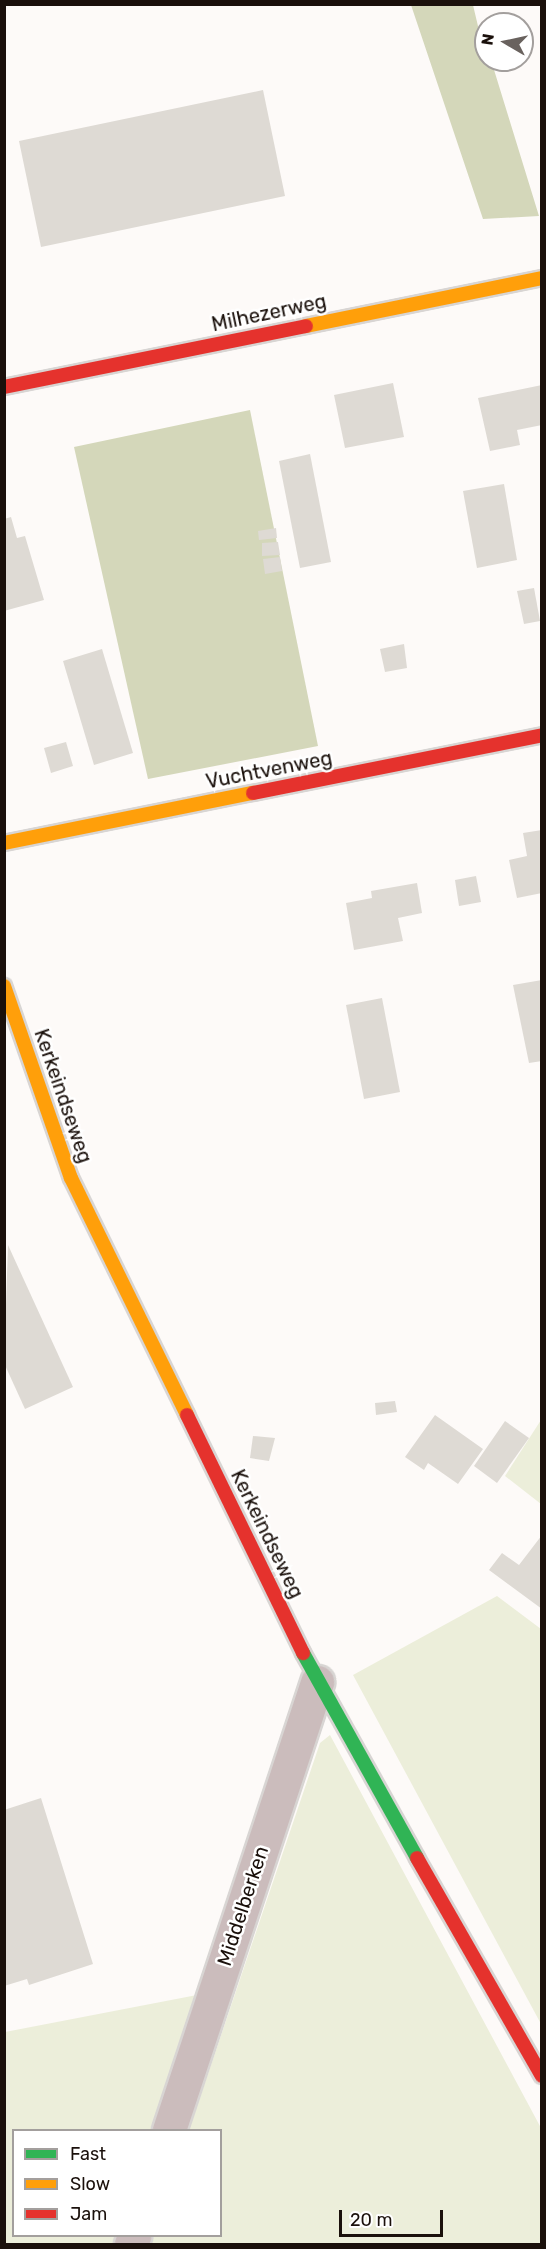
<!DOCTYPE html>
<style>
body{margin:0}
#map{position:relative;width:546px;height:2249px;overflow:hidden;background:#fdfaf8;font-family:Rubik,sans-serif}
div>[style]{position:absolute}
.green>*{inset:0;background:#eceeda}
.forest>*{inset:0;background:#d4d7ba}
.building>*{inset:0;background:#dedad4}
.roads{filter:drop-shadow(2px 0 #d8d5d3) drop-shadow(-2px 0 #d8d5d3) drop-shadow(0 2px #d8d5d3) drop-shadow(0 -2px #d8d5d3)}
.street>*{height:33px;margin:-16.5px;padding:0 16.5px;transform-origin:16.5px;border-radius:16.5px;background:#cbbcbc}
.fast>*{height:14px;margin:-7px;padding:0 7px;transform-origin:7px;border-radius:7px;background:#30b455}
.slow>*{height:14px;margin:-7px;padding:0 7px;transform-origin:7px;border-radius:7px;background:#ff9f0a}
.jam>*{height:14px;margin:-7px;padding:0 7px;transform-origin:7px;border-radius:7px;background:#e5322d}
span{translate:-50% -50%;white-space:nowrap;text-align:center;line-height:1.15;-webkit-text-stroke:5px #fff;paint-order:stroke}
.street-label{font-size:20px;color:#1a100b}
.frame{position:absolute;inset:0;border:6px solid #1a100b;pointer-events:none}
.legend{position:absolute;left:12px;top:2129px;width:210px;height:108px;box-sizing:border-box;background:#fff;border:2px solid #a39f9d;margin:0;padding:8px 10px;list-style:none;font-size:18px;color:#1a100b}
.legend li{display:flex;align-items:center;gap:12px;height:30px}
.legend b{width:30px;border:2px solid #a39f9d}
.north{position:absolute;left:474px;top:12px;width:60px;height:60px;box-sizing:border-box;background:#fff;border:2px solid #a39f9d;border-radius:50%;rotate:279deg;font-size:16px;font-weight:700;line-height:24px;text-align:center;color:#1a100b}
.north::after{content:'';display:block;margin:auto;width:21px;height:27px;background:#69625e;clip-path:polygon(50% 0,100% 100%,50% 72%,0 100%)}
.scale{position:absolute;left:339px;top:2210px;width:104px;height:27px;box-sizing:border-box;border:3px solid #1a100b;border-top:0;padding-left:8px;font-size:18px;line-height:21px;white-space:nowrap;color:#1a100b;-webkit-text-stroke:4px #fff;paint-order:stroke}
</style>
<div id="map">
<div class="green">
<i style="clip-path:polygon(541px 1420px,541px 1504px,505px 1476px)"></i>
<i style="clip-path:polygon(497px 1596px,541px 1629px,541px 2024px,353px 1675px)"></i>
<i style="clip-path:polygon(330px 1735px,541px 2128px,541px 2244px,151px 2244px,154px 2236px,220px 2236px,220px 2130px,189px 2130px,320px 1743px)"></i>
<i style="clip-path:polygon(197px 1995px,152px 2130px,14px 2130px,14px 2236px,118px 2236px,115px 2244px,5px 2244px,5px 2032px)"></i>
</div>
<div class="forest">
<i style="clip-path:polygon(411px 5px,473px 5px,486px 60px,491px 60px,539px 216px,483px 219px)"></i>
<i style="clip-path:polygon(250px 410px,318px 746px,148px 779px,74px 447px)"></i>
</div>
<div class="building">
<i style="clip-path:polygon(263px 90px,285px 196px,41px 247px,19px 141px)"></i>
<i style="clip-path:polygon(393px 383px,404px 437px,345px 448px,334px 395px)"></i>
<i style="clip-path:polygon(542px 385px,542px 425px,517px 430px,520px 445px,490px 451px,478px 398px)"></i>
<i style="clip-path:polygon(310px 454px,331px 562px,300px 568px,279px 461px)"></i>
<i style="clip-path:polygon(504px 484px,517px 560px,477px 568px,463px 491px)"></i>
<i style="clip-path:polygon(11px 517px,17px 538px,25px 536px,44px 600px,4px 611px,4px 519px)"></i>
<i style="clip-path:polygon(276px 528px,277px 538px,259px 540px,258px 531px)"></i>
<i style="clip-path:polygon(278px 542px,280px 555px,262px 556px,262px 543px)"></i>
<i style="clip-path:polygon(280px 557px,282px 571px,265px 574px,263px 559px)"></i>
<i style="clip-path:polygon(534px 588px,540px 621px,524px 624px,517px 591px)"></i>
<i style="clip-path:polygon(404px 644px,407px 668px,385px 672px,380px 649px)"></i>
<i style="clip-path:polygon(102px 649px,133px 753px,94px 765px,63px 661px)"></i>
<i style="clip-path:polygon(66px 742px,73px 766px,51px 773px,44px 748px)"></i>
<i style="clip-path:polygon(542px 830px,542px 893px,517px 898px,509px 860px,527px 856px,523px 833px)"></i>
<i style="clip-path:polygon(476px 876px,481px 902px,459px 906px,455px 880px)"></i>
<i style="clip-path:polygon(417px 883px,422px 913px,398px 918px,403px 941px,354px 950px,346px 903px,372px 898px,371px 891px)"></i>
<i style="clip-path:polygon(542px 980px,542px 1061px,529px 1063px,513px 985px)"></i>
<i style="clip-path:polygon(382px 998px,400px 1092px,364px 1099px,346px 1005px)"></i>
<i style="clip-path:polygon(8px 1245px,73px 1387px,25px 1409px,4px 1363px)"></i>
<i style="clip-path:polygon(395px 1401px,397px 1412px,376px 1415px,375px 1403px)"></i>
<i style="clip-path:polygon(435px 1415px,483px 1449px,458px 1484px,428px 1463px,424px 1470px,405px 1457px)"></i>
<i style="clip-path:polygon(505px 1421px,529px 1438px,497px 1483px,474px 1466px)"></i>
<i style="clip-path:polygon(253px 1436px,275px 1438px,269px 1461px,250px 1458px)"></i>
<i style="clip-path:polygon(542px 1535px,542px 1609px,489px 1570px,502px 1553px,519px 1565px)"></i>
<i style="clip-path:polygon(41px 1798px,93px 1964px,29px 1985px,27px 1979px,4px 1986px,4px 1810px)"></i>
</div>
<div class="roads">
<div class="street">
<i style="left:169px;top:2130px;width:472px;rotate:-71.7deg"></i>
<i style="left:131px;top:2244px;width:9px;rotate:-69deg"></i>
</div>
<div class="fast">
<i style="left:303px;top:1653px;width:235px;rotate:60.9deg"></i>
</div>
<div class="slow">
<i style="left:306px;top:326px;width:241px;rotate:-11.5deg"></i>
<i style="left:4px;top:843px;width:254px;rotate:-11.4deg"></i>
<i style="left:4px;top:986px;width:203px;rotate:70.8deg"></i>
<i style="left:71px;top:1178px;width:264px;rotate:63.9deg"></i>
</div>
<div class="jam">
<i style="left:4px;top:387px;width:308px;rotate:-11.4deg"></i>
<i style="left:253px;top:793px;width:295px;rotate:-11.3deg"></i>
<i style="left:187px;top:1415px;width:265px;rotate:64deg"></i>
<i style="left:417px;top:1858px;width:251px;rotate:60.2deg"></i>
</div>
</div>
<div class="street-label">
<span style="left:269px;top:313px;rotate:-12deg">Milhezerweg</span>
<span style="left:269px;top:770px;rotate:-11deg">Vuchtvenweg</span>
<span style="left:63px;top:1096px;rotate:71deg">Kerkeindseweg</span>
<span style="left:267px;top:1534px;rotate:64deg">Kerkeindseweg</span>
<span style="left:243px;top:1906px;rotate:-72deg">Middelberken</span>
</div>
<div class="frame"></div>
<ul class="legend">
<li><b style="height:8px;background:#30b455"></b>Fast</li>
<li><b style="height:8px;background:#ff9f0a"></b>Slow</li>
<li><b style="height:8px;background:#e5322d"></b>Jam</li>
</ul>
<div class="north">N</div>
<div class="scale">20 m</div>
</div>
